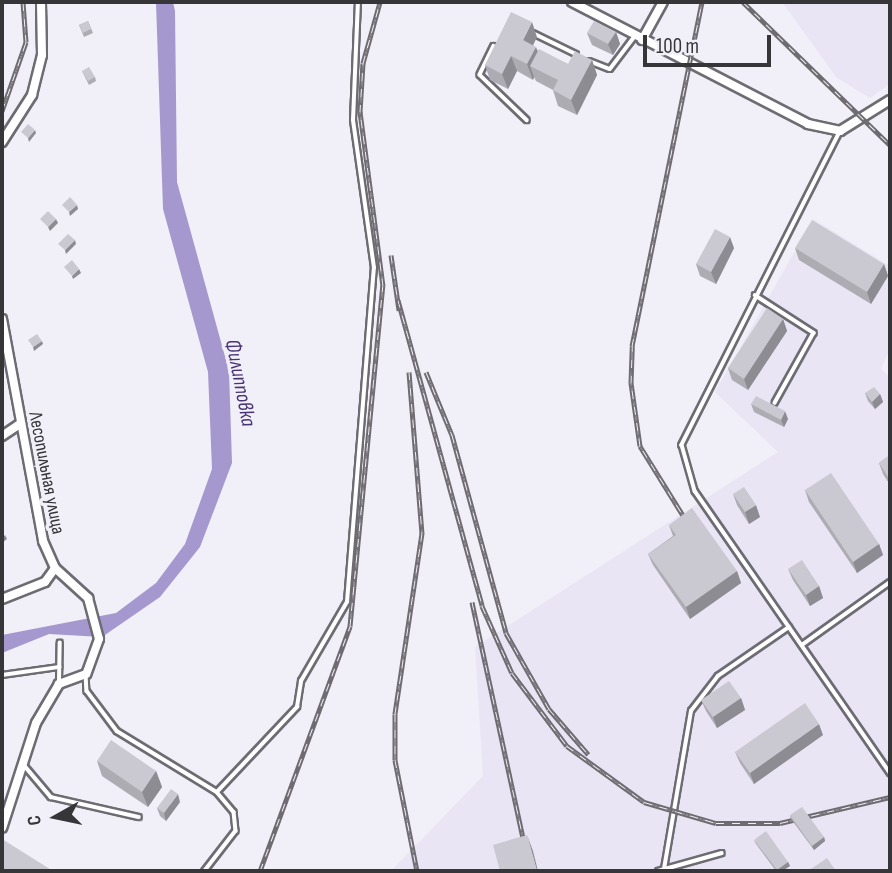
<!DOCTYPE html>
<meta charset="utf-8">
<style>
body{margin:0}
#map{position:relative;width:892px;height:873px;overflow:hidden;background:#f1eff7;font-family:"Sofia Sans Condensed",sans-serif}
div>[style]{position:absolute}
.built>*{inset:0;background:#e9e5f5}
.water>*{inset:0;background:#a598ce}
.roads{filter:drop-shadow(2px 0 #6d6c73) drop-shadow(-2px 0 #6d6c73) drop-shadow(0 2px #6d6c73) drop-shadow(0 -2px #6d6c73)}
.service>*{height:3.5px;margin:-1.75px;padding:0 1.75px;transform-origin:1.75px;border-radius:1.75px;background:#fff}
.minor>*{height:8px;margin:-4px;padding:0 4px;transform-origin:4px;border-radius:4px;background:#fff}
.rail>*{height:5px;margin-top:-2.5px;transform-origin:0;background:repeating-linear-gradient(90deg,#f1eff7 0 8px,#6e6c71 0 16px);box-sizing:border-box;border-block:2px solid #6e6c71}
.wall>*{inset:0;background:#aeacb3}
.shaded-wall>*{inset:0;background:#8d8c92}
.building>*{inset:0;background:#cac8d0}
span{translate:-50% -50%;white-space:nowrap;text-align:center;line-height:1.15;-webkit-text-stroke:7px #f1eff7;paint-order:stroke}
.street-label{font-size:19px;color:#363538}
.water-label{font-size:21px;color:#483375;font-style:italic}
.frame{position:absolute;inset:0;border:4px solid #363538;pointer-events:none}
.north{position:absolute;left:21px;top:782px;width:70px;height:70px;-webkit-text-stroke:5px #f1eff7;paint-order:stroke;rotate:261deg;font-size:19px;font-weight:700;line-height:28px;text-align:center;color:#363538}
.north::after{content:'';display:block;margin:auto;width:24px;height:32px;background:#363538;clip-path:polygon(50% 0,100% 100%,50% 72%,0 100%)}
.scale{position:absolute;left:643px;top:35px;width:128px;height:32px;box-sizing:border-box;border:4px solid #363538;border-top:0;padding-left:9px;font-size:21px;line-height:24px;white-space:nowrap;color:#363538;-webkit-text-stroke:5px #f1eff7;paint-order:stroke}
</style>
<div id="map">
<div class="built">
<i style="clip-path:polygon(782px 2px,890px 2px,890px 84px,870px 98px,837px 78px)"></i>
<i style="clip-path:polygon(813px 219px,890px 266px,890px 349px,881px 369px,890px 378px,890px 871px,391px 871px,483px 776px,475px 647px,778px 452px,715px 392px)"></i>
</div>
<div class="water">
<i style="clip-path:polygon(156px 2px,173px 2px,175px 11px,177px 182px,229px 371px,232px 463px,200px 547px,160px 597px,102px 637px,49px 634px,2px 653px,2px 635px,116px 613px,156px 583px,185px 544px,212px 469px,208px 372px,163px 209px)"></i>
</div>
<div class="roads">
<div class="service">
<i style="left:533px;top:33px;width:48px;rotate:26deg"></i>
<i style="left:494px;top:46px;width:32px;rotate:116deg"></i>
<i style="left:480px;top:75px;width:65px;rotate:43.8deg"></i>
<i style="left:589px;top:61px;width:22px;rotate:21deg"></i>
<i style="left:610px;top:69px;width:41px;rotate:-52.9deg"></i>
<i style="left:840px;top:132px;width:351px;rotate:116.8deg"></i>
<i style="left:682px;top:445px;width:48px;rotate:74.2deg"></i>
<i style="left:695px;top:491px;width:343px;rotate:55.3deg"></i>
<i style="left:755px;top:295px;width:70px;rotate:32.8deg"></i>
<i style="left:814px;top:333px;width:80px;rotate:119.1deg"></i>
<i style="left:802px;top:645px;width:108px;rotate:-35.6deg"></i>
<i style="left:86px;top:674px;width:17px;rotate:87deg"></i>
<i style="left:87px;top:691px;width:50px;rotate:53.1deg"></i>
<i style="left:117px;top:731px;width:117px;rotate:31.4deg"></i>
<i style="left:217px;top:792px;width:26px;rotate:50deg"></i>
<i style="left:234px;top:812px;width:19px;rotate:84deg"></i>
<i style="left:236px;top:831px;width:51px;rotate:127.8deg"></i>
<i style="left:2px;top:675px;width:58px;rotate:-8deg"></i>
<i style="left:59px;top:682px;width:39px;rotate:-89deg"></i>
<i style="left:24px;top:765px;width:42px;rotate:49.8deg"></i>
<i style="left:51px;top:797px;width:90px;rotate:12.8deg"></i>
<i style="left:217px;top:792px;width:117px;rotate:-46.7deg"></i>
<i style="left:297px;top:707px;width:26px;rotate:-81deg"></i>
<i style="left:301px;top:681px;width:91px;rotate:-59.8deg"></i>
<i style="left:347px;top:602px;width:335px;rotate:-85.4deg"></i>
<i style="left:374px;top:268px;width:149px;rotate:-98.1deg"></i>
<i style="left:353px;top:120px;width:118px;rotate:-87.6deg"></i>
<i style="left:664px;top:869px;width:160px;rotate:-80.3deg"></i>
<i style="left:691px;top:711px;width:44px;rotate:-52.4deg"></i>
<i style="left:718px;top:676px;width:86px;rotate:-34.6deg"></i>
<i style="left:658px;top:871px;width:66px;rotate:-15.7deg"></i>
</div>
<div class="minor">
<i style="left:572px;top:2px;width:266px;rotate:27.3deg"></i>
<i style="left:808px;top:124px;width:33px;rotate:12deg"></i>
<i style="left:840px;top:131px;width:59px;rotate:-31.8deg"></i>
<i style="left:642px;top:40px;width:43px;rotate:-61.1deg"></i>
<i style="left:2px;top:142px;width:56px;rotate:-57.4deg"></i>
<i style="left:32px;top:95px;width:41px;rotate:-76deg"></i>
<i style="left:42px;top:55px;width:53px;rotate:-91.1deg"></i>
<i style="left:2px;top:319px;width:226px;rotate:79.5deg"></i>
<i style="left:43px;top:541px;width:30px;rotate:66deg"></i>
<i style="left:55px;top:568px;width:45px;rotate:42.3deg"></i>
<i style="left:88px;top:598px;width:42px;rotate:75deg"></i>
<i style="left:99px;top:639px;width:37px;rotate:110deg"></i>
<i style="left:86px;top:674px;width:29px;rotate:160deg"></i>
<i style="left:59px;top:684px;width:45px;rotate:120.5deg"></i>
<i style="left:36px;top:723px;width:110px;rotate:107.9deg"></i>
<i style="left:2px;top:436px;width:23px;rotate:-34deg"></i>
<i style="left:2px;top:599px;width:46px;rotate:-21.6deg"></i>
<i style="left:45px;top:582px;width:17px;rotate:-54deg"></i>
</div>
</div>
<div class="rail">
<i style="left:743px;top:2px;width:205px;rotate:44.2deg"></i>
<i style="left:2px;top:111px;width:73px;rotate:-70.8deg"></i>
<i style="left:26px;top:42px;width:40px;rotate:-94.3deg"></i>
<i style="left:391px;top:255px;width:56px;rotate:81.7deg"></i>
<i style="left:398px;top:300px;width:317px;rotate:74.6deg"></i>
<i style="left:482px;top:606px;width:73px;rotate:65.9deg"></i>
<i style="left:512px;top:673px;width:91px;rotate:53deg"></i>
<i style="left:567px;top:746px;width:95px;rotate:36deg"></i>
<i style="left:644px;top:802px;width:75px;rotate:16.3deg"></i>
<i style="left:716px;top:823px;width:64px"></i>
<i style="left:780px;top:823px;width:113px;rotate:-13.3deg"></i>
<i style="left:409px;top:372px;width:162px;rotate:85.4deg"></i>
<i style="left:422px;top:533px;width:183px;rotate:98.5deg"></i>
<i style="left:395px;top:714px;width:46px;rotate:90deg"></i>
<i style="left:395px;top:760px;width:113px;rotate:78.8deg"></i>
<i style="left:426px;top:372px;width:68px;rotate:67.6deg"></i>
<i style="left:452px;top:435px;width:205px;rotate:74.7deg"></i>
<i style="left:506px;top:633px;width:87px;rotate:60.5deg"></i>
<i style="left:549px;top:709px;width:60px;rotate:49.1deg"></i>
<i style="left:689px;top:525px;width:93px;rotate:-121.8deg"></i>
<i style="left:640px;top:446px;width:64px;rotate:-98.1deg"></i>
<i style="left:631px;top:383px;width:37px;rotate:-88deg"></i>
<i style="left:632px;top:346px;width:351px;rotate:-78.5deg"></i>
<i style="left:472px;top:602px;width:256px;rotate:77.8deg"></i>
<i style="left:260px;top:871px;width:261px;rotate:-69.8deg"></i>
<i style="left:350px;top:626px;width:342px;rotate:-84.5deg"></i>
<i style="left:383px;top:286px;width:176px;rotate:-97.5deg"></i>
<i style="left:360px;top:112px;width:49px;rotate:-86.5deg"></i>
<i style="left:363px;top:63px;width:63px;rotate:-74.4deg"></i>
</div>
<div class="wall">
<i style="clip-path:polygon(88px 21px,93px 33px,84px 37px,79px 25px)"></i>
<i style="clip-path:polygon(616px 32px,620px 44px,613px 55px,592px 45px,587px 33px)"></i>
<i style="clip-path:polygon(537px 37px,533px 45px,538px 51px,568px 64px,592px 60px,597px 75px,577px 115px,558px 106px,553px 90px,536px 81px,534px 77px,533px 80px,517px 71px,508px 89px,490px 80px,485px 65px)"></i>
<i style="clip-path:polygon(82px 71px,95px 77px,96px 81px,89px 85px)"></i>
<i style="clip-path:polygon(734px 248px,716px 284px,700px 276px,696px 264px)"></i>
<i style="clip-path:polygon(795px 248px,884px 264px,888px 276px,871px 304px,799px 260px)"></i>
<i style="clip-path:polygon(783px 319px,787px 331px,748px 390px,732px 380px,728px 368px)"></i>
<i style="clip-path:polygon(865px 393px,880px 394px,883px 402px,875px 409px,868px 401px)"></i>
<i style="clip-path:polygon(751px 404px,788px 419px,784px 427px,754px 412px)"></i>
<i style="clip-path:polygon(890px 455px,890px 485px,883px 474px,879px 463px)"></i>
<i style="clip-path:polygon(805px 490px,879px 544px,883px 555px,857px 573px,809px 502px)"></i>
<i style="clip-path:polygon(733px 494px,760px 517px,749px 524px,737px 505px)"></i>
<i style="clip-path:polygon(669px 525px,737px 571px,741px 583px,690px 619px,653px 565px,648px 554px,673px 536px)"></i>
<i style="clip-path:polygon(788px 569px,819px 586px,823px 598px,810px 606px,793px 580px)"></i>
<i style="clip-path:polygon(741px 698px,745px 710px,717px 728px,706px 711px,701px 700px)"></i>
<i style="clip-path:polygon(823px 735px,754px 784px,740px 763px,735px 752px)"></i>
<i style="clip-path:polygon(97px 761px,156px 771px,162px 787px,148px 807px,102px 776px)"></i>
<i style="clip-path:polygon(180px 802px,166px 821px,160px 816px,157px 808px)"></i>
<i style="clip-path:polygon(790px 815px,824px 837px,825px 841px,814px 850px,791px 819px)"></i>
<i style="clip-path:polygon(754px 840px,788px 862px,790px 866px,782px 871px,776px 871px,756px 844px)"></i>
</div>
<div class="shaded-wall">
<i style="clip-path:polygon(532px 22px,537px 37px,528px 55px,523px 40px)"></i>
<i style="clip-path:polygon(616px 32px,620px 44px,613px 55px,608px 44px)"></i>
<i style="clip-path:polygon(536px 47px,542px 62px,530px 66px,534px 77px,533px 80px,527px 64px)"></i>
<i style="clip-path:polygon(511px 56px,517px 71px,508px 89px,502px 74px)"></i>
<i style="clip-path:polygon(592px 60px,597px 75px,577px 115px,571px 100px)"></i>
<i style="clip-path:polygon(35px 130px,36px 133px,29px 142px,28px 138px)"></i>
<i style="clip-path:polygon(77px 205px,78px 209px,70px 216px,69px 212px)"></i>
<i style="clip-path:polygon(56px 219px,58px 223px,50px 231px,48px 227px)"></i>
<i style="clip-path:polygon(730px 237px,734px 248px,716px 284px,711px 272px)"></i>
<i style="clip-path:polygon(75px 240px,76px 244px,66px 254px,65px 250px)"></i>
<i style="clip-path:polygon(884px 264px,888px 276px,871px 304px,867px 292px)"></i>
<i style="clip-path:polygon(79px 269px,81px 273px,73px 279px,72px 276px)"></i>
<i style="clip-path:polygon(783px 319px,787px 331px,748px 390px,744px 379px)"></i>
<i style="clip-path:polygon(42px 341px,43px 344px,34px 351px,33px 347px)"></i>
<i style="clip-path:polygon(880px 394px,883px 402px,875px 409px,872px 402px)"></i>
<i style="clip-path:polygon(785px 411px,788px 419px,784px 427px,781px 420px)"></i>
<i style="clip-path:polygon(756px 505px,760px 517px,749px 524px,745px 512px)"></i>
<i style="clip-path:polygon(5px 535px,7px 539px,2px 543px,2px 538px)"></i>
<i style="clip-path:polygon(879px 544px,883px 555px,857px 573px,853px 562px)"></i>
<i style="clip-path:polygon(737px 571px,741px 583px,690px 619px,686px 607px)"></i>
<i style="clip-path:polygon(819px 586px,823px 598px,810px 606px,806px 595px)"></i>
<i style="clip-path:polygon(741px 698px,745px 710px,717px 728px,713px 717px)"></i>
<i style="clip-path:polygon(819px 724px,823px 735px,754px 784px,750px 773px)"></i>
<i style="clip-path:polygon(156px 771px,162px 787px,148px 807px,142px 792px)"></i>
<i style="clip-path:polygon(178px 794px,180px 802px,166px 821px,164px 813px)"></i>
<i style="clip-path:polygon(527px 835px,533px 851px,538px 871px,537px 871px)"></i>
<i style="clip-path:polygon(824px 837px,825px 841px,814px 850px,812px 846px)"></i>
<i style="clip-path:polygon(788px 862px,790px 866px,782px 871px,777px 871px,777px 870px)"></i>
</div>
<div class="building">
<i style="clip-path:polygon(511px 12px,532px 22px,523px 40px,536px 47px,527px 64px,511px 56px,502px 74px,485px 65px)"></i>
<i style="clip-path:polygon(88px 21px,91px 29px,83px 33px,79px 25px)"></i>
<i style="clip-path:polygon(594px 21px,616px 32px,608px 44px,587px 33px)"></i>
<i style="clip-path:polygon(539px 49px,568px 64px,575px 51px,592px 60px,571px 100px,553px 90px,558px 80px,530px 66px)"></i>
<i style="clip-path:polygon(89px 67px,95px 77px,88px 81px,82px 71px)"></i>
<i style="clip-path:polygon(28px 124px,35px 130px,28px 138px,21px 132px)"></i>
<i style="clip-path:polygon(70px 197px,77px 205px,69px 212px,62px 205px)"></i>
<i style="clip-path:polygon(48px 211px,56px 219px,48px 227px,40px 219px)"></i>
<i style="clip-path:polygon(812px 220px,884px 264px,867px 292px,795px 248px)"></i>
<i style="clip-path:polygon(715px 229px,730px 237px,711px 272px,696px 264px)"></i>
<i style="clip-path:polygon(68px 234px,75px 240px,65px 250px,58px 244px)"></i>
<i style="clip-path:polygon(72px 260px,79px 269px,72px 276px,64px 267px)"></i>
<i style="clip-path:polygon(767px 308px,783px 319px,744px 379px,728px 368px)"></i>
<i style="clip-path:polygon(37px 334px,42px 341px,33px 347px,28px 340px)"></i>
<i style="clip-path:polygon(874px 387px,880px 394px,872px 402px,865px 393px)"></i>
<i style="clip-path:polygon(756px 396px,785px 411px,781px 420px,751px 404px)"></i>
<i style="clip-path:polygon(890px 455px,890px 480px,879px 463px)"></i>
<i style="clip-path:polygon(831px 473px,879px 544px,853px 562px,805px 490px)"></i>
<i style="clip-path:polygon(744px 487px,756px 505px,745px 512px,733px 494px)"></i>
<i style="clip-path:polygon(692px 508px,737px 571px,686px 607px,648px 554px,676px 535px,669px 525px)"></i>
<i style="clip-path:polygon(802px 560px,819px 586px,806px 595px,788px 569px)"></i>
<i style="clip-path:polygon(729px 681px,741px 698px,713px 717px,701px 700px)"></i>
<i style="clip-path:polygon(805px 703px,819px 724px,750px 773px,735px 752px)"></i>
<i style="clip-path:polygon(111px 740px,156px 771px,142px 792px,97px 761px)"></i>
<i style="clip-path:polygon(171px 789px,178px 794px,164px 813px,157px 808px)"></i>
<i style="clip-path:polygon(802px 807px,824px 837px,812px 846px,790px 815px)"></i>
<i style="clip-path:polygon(766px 831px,788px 862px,777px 870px,754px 840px)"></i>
<i style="clip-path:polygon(527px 835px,537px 871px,500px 871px,493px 845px)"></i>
<i style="clip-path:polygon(2px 839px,53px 871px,2px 871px)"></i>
<i style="clip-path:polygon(827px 858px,836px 871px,808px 871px)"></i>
</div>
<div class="street-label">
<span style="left:46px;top:473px;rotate:79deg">Лесопильная улица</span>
</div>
<div class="water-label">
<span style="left:240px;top:383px;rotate:79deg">Филипповка</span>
</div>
<div class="frame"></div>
<div class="north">С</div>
<div class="scale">100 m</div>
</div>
